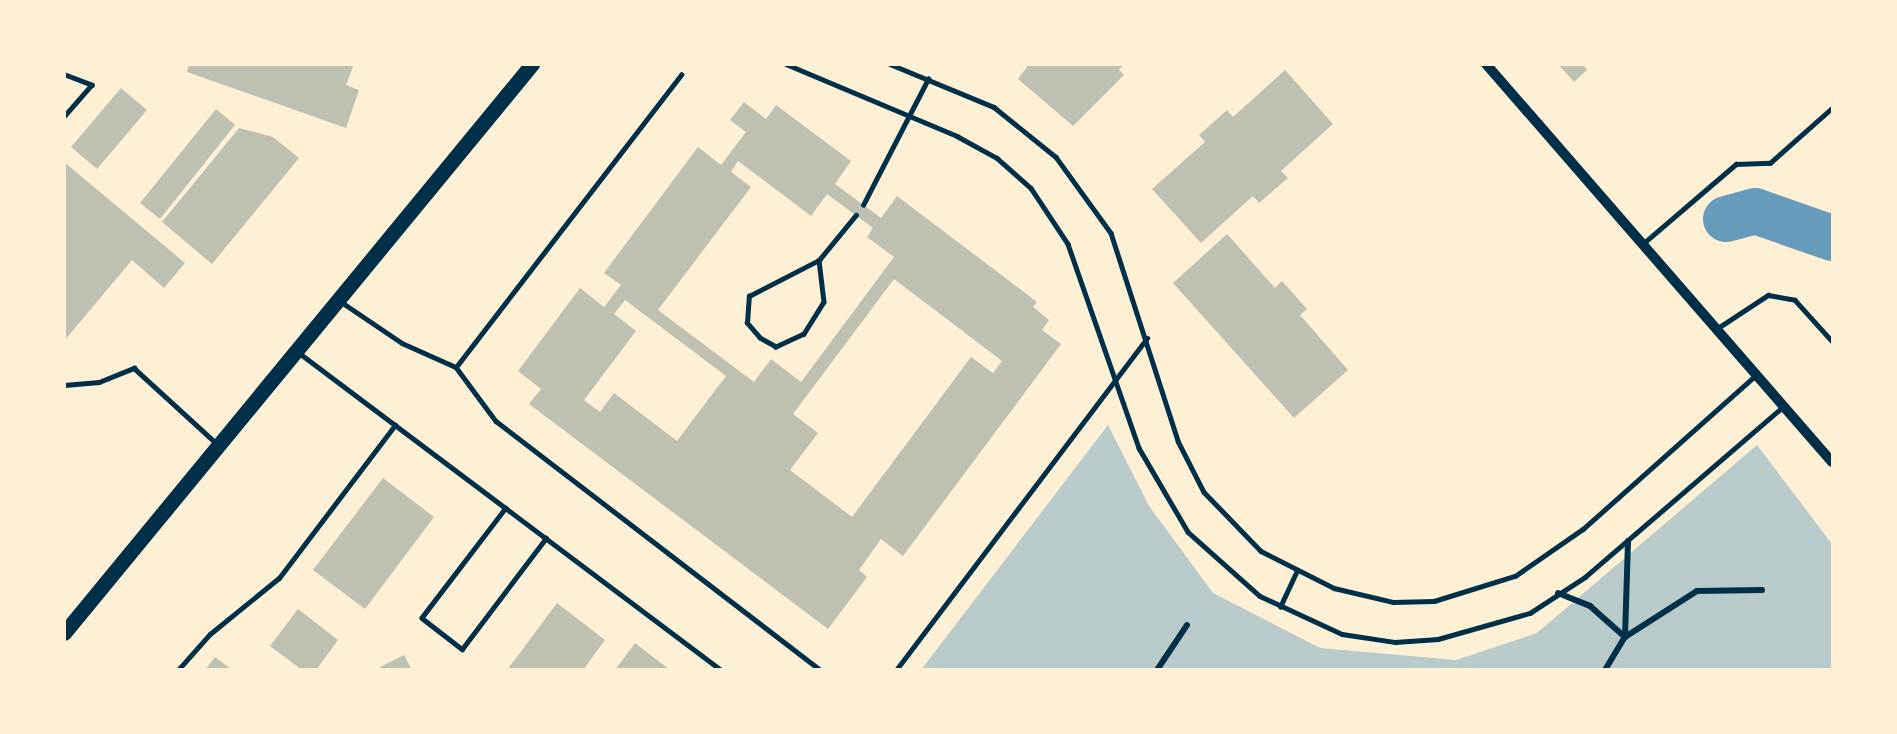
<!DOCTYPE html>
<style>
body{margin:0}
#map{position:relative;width:1897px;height:734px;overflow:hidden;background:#fdf0d5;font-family:Roboto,sans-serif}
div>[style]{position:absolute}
.green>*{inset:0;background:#b9caca}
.river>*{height:46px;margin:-23px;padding:0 23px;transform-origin:23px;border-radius:23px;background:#669bbc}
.building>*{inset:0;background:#bec0b2}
.service>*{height:4.5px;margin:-2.25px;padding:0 2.25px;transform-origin:2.25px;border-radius:2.25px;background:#003049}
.minor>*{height:6px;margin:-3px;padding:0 3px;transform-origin:3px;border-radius:3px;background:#003049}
.tertiary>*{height:10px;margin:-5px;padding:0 5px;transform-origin:5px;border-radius:5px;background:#003049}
.primary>*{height:15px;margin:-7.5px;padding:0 7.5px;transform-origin:7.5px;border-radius:7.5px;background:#003049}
span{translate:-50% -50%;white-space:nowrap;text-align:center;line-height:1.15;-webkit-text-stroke:6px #fdf0d5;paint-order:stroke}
.frame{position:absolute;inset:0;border:66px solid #fdf0d5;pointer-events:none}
</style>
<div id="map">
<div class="green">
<i style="clip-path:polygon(1108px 425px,1149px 506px,1213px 593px,1320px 648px,1456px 660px,1537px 633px,1757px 445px,1832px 544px,1832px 669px,921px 670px)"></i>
</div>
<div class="river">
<i style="left:1726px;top:219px;width:30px;rotate:-15deg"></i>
<i style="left:1755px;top:211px;width:82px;rotate:19.3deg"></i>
</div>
<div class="building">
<i style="clip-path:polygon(189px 64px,354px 64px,346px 85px,359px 90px,346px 128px,187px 72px)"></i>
<i style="clip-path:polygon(1029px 64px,1124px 64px,1119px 70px,1124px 75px,1073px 126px,1018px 79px)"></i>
<i style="clip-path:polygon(1558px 64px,1583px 64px,1587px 70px,1574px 82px)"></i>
<i style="clip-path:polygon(1285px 70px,1333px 124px,1281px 171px,1288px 178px,1259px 203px,1253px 196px,1201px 243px,1152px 189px,1205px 142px,1199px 135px,1227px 110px,1233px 117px)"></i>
<i style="clip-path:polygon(121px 88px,147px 110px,97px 169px,71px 147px)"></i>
<i style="clip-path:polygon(evenodd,744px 102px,766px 119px,776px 105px,851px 161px,835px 184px,881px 218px,897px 196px,1037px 302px,1033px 307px,1049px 320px,1042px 330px,1061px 344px,903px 556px,881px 539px,859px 570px,867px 577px,828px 629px,529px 404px,541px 389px,518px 371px,580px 288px,604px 307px,621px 285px,604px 273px,698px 147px,721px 165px,746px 132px,730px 120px,744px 102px,738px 161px,811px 216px,827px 194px,873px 228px,867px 237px,894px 257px,801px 382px,771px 359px,754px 382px,658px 310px,751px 187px,731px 172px,738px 161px,744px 102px,894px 279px,1002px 361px,993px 373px,971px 357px,852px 517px,790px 470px,818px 433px,793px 414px,894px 279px,744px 102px,625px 300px,726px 376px,677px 441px,614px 393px,600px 412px,584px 400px,636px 331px,614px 314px,625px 300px)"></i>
<i style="clip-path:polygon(216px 109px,235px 125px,160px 219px,140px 203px)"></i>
<i style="clip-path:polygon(239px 128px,273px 137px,299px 158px,212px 264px,162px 222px)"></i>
<i style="clip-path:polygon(64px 162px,185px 263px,164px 288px,132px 260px,64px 341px)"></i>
<i style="clip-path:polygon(1227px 234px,1275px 288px,1282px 281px,1307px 309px,1300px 315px,1348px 370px,1294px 418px,1173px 283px)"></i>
<i style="clip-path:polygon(383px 478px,434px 517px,365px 609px,313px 570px)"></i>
<i style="clip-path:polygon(557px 603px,605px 640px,583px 670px,507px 670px)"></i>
<i style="clip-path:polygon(298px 609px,338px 640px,316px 670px,302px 670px,270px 646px)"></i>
<i style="clip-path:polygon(635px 643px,670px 670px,615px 670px)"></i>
<i style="clip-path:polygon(404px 655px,412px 670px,381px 670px,380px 667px)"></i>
<i style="clip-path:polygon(215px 657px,232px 670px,205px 670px)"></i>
</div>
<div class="service">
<i style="left:786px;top:64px;width:186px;rotate:22.8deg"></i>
<i style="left:957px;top:136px;width:46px;rotate:28.8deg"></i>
<i style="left:997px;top:158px;width:45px;rotate:41.4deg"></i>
<i style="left:1031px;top:188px;width:67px;rotate:56.5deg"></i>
<i style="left:1068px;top:244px;width:216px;rotate:70.8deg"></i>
<i style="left:1139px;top:448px;width:97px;rotate:59.7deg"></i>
<i style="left:1188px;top:532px;width:96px;rotate:41.6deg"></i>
<i style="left:1260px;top:596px;width:90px;rotate:24.9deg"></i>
<i style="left:1342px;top:634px;width:54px;rotate:8.6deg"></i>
<i style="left:1395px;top:642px;width:43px;rotate:-4deg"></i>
<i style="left:1438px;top:639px;width:96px;rotate:-15.8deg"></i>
<i style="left:1530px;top:613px;width:66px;rotate:-33.2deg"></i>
<i style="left:1585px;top:577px;width:262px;rotate:-40.7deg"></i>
<i style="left:890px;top:64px;width:113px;rotate:22.5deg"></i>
<i style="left:994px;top:107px;width:80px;rotate:38.9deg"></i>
<i style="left:1056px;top:157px;width:94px;rotate:54.1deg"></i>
<i style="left:1111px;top:233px;width:219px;rotate:72.1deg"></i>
<i style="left:1178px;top:441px;width:57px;rotate:63deg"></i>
<i style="left:1204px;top:492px;width:82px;rotate:46deg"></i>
<i style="left:1261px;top:551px;width:82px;rotate:26.9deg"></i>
<i style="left:1334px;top:588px;width:61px;rotate:13.3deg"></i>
<i style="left:1393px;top:602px;width:41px;rotate:-1.4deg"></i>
<i style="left:1434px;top:601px;width:85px;rotate:-17.2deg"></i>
<i style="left:1515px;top:576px;width:83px;rotate:-34.7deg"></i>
<i style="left:1583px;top:529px;width:232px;rotate:-41.7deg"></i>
<i style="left:64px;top:74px;width:30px;rotate:21deg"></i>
<i style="left:92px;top:85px;width:43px;rotate:131.2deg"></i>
<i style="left:863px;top:205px;width:142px;rotate:-62.7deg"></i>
<i style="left:1645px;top:242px;width:120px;rotate:-40.6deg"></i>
<i style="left:1736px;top:164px;width:34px;rotate:-2deg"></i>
<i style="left:1770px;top:163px;width:83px;rotate:-41.6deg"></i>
<i style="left:819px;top:260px;width:42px;rotate:83.2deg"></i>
<i style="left:824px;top:302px;width:38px;rotate:122deg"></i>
<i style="left:804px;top:334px;width:31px;rotate:155deg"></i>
<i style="left:776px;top:347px;width:18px;rotate:-151deg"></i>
<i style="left:760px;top:338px;width:20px;rotate:-131deg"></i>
<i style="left:747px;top:323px;width:27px;rotate:-86deg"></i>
<i style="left:749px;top:296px;width:79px;rotate:-27.2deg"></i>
<i style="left:819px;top:260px;width:58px;rotate:-50.6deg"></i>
<i style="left:340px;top:301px;width:75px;rotate:34.1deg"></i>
<i style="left:402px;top:343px;width:59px;rotate:24deg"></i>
<i style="left:456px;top:367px;width:67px;rotate:53.5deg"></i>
<i style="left:496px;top:421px;width:409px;rotate:37.5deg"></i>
<i style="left:1718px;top:328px;width:60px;rotate:-33.4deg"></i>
<i style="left:1768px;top:295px;width:27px;rotate:10deg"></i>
<i style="left:1795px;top:300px;width:55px;rotate:47.9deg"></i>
<i style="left:298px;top:352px;width:529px;rotate:36.93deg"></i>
<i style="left:456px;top:367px;width:369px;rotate:-52.4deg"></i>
<i style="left:64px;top:385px;width:35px;rotate:-5deg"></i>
<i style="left:99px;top:382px;width:38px;rotate:-22deg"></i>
<i style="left:134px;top:368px;width:111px;rotate:42.4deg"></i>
<i style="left:506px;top:508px;width:138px;rotate:127.4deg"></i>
<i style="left:422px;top:618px;width:51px;rotate:37.8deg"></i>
<i style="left:462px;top:649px;width:139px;rotate:-52.9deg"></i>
<i style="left:1280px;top:607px;width:38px;rotate:-65deg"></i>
<i style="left:178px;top:670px;width:48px;rotate:-48.4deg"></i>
<i style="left:210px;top:634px;width:89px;rotate:-39.1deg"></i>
<i style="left:279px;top:578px;width:192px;rotate:-52.8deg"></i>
<i style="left:896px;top:670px;width:416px;rotate:-52.9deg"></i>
</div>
<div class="minor">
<i style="left:1558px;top:593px;width:35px;rotate:22deg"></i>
<i style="left:1590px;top:606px;width:47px;rotate:41.5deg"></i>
<i style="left:1625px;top:637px;width:96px;rotate:-88.2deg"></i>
<i style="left:1157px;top:670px;width:54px;rotate:-56.3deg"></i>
<i style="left:1605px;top:670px;width:39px;rotate:-59deg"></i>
<i style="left:1625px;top:637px;width:85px;rotate:-32.6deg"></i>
<i style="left:1697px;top:591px;width:65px;rotate:-0.9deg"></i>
</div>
<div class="tertiary">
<i style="left:1486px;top:64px;width:527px;rotate:49deg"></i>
</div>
<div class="primary">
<i style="left:64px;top:633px;width:737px;rotate:-50.56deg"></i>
</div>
<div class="frame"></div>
</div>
